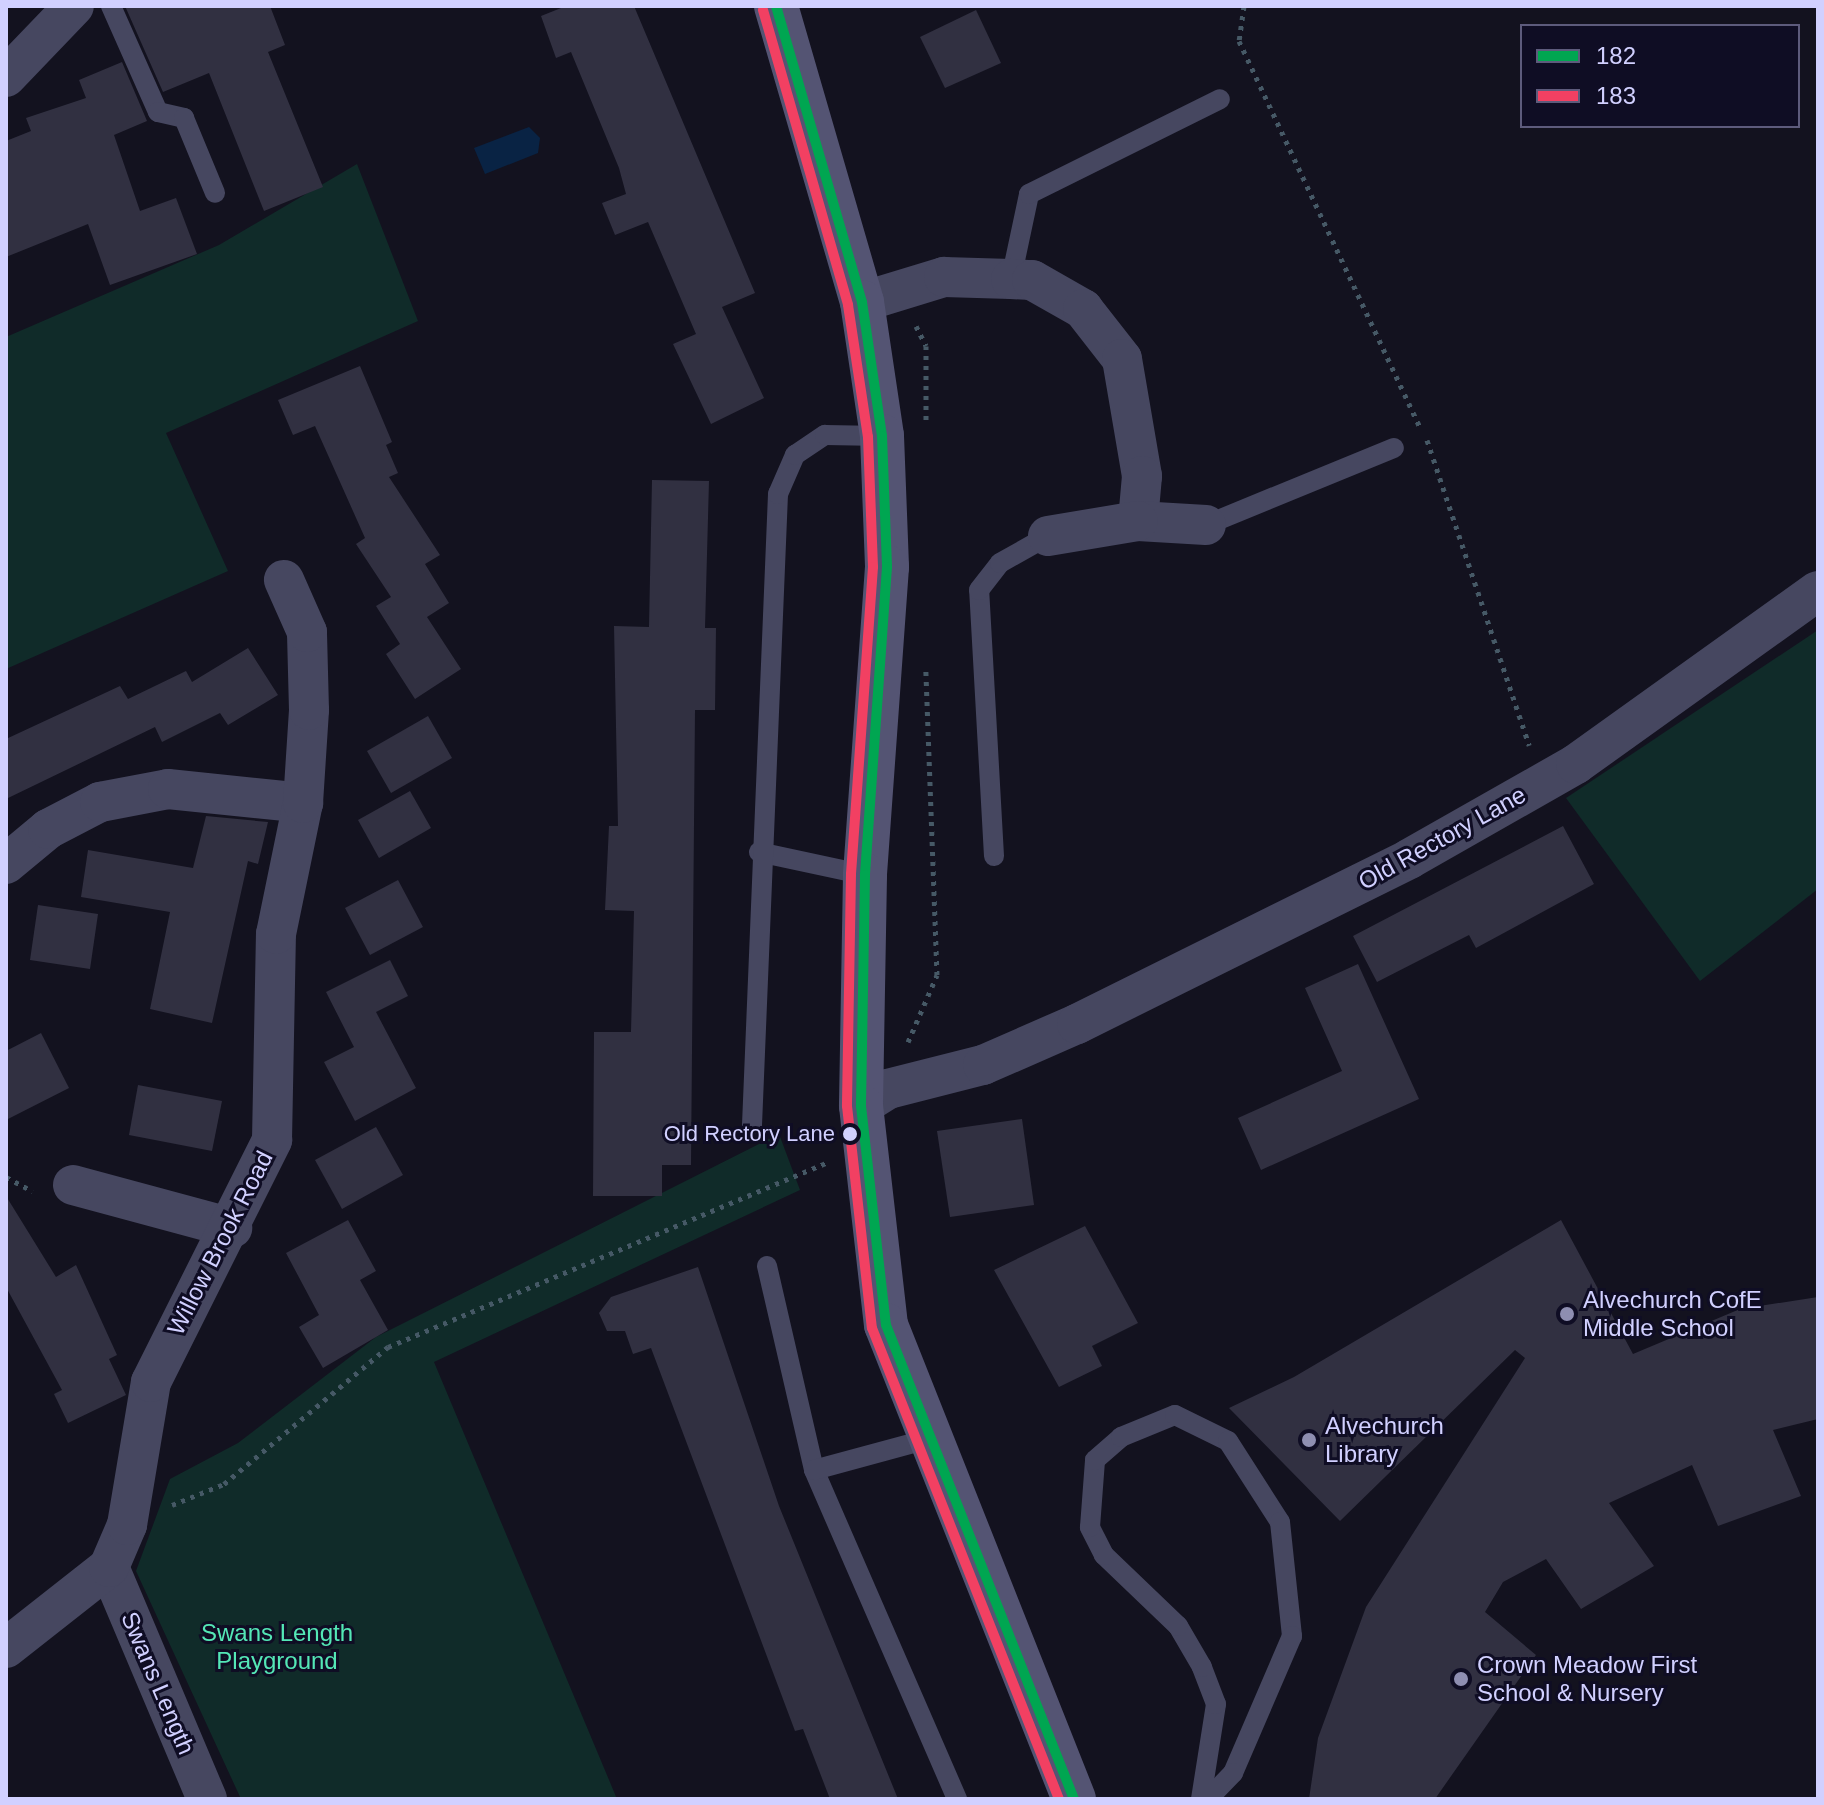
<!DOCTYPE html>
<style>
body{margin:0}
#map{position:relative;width:1824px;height:1805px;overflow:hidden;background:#13121f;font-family:Arial,sans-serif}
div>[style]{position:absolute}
.green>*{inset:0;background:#102b29}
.water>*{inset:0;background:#092344}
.building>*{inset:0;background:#313041}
.path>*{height:5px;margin-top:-2.5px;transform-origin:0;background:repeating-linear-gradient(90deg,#465966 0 4px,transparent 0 10px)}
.service>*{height:20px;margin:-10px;padding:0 10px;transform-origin:10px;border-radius:10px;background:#464760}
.minor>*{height:40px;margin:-20px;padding:0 20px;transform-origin:20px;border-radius:20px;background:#464760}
.secondary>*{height:44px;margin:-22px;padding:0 22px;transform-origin:22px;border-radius:22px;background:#545473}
.bus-1>*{height:10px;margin:-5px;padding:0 5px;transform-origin:5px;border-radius:5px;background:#00a651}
.bus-2>*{height:10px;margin:-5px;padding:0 5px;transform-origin:5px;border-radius:5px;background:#f24062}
.dots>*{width:22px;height:22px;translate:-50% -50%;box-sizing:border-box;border:4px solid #0f0d24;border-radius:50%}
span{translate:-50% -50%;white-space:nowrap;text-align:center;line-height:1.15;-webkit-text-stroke:6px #0f0d24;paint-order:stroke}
.bus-label{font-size:22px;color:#d1d0ff}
.right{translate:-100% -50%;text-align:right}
.street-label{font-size:24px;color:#d1d0ff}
.poi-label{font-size:24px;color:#d1d0ff}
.left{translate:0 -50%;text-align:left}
.park-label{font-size:24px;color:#54e7b6}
.frame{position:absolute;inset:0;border:8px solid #d1d0ff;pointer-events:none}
.legend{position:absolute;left:1520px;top:24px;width:280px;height:104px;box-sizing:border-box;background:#0f0d24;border:2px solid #5d5b7c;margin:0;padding:10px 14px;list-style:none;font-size:24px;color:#d1d0ff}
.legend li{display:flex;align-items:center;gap:16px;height:40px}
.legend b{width:40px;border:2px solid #5d5b7c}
</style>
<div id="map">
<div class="green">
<i style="clip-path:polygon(357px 164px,418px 321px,166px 433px,228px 571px,6px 669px,6px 337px,219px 245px)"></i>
<i style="clip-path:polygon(1818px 630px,1818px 889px,1700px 981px,1566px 798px)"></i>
<i style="clip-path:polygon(779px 1134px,800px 1190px,434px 1362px,617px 1799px,241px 1799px,136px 1571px,170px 1479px,238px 1443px,376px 1337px)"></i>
</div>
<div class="water">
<i style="clip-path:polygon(529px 127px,540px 138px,538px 153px,485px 174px,474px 148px)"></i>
</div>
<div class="building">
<i style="clip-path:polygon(125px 6px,270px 6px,285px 45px,268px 52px,323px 187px,264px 211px,209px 73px,163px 92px)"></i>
<i style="clip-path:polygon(566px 6px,634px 6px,755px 293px,722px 307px,764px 398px,711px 424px,673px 344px,696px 334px,648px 222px,615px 235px,602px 203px,626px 194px,619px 168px,571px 52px,556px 58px,541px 16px)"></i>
<i style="clip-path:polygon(976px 10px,1001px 63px,945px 88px,920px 37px)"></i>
<i style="clip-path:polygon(122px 62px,147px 121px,114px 135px,140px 211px,176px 198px,197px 254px,110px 285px,88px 224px,6px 257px,6px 141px,31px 131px,26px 118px,86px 98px,79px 80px)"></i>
<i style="clip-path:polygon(360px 366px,392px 442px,386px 445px,398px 473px,389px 477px,440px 555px,425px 564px,449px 603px,427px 617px,461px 669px,415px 699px,386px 654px,400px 644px,376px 606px,391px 597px,356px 544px,365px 538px,315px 426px,293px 435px,278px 400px)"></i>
<i style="clip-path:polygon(652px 480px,709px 481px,705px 628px,716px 628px,715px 710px,695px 710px,691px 1165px,662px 1165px,662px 1196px,593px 1196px,594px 1032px,631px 1032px,634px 911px,605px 910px,609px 826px,618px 826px,614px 626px,649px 627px)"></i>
<i style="clip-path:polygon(248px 648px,278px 695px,228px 725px,220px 713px,162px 742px,155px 727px,6px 799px,6px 739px,120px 686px,128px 699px,186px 671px,192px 682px)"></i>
<i style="clip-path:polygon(428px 716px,452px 758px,391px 793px,367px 751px)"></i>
<i style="clip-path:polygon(410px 791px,431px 828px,379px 858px,358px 820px)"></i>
<i style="clip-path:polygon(206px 816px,268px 822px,258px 864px,248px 861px,212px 1023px,150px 1009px,170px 912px,81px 897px,88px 850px,193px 868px)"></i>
<i style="clip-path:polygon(1563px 826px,1594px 884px,1476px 948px,1469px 935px,1377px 982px,1353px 936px)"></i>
<i style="clip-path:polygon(398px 880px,423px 927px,370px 955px,345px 908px)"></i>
<i style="clip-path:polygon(38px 905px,98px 914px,90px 969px,30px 960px)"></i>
<i style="clip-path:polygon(390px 960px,408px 996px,376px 1012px,416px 1088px,355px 1121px,324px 1062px,354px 1047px,326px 992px)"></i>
<i style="clip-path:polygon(1358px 964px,1419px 1099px,1261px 1170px,1238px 1118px,1342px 1071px,1305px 988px)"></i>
<i style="clip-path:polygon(41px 1033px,69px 1088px,6px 1120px,6px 1051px)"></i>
<i style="clip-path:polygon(138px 1085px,222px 1101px,212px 1151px,129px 1135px)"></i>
<i style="clip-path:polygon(1022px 1119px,1034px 1205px,950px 1217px,937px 1131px)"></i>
<i style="clip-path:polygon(376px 1127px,403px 1175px,342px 1209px,315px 1160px)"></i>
<i style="clip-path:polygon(6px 1196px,56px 1277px,76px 1265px,117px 1355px,109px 1359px,126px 1395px,68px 1423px,54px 1394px,62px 1390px,6px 1287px)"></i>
<i style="clip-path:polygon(348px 1220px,376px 1271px,360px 1280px,388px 1330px,323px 1368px,299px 1327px,319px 1315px,286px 1253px)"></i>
<i style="clip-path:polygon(1561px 1220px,1633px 1354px,1740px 1309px,1818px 1297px,1818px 1419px,1773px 1430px,1801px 1496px,1718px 1526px,1692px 1465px,1609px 1503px,1654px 1566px,1581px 1609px,1546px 1559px,1503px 1582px,1485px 1612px,1536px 1655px,1435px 1799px,1309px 1799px,1318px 1738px,1366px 1607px,1525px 1358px,1515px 1350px,1340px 1521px,1229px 1408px,1294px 1377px)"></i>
<i style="clip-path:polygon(1085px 1226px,1138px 1323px,1092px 1346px,1102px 1366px,1059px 1387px,994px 1270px)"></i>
<i style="clip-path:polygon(698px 1267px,779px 1506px,898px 1799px,830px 1799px,803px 1729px,795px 1731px,651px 1348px,633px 1354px,625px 1331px,607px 1331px,599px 1313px,611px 1297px)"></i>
</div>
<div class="path">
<i style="left:1244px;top:6px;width:35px;rotate:98deg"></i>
<i style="left:1239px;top:41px;width:427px;rotate:64.9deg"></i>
<i style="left:916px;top:326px;width:22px;rotate:63deg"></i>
<i style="left:926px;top:346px;width:75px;rotate:90deg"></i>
<i style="left:1427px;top:440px;width:322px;rotate:71.5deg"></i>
<i style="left:908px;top:1042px;width:73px;rotate:-66.6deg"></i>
<i style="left:937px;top:975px;width:304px;rotate:-92.1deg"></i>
<i style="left:6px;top:1177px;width:30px;rotate:28deg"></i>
<i style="left:172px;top:1505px;width:56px;rotate:-22deg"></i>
<i style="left:224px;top:1484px;width:214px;rotate:-39.9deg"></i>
<i style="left:388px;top:1347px;width:475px;rotate:-22.8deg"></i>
</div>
<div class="service">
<i style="left:111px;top:6px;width:116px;rotate:66.1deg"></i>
<i style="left:158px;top:112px;width:27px;rotate:13deg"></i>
<i style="left:184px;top:118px;width:81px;rotate:67.5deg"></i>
<i style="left:1011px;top:279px;width:87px;rotate:-78deg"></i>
<i style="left:1029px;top:194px;width:213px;rotate:-26.4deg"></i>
<i style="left:1206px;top:525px;width:203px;rotate:-22.3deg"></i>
<i style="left:759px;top:852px;width:108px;rotate:12.2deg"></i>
<i style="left:994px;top:856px;width:266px;rotate:-93.2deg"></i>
<i style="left:979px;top:590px;width:34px;rotate:-52deg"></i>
<i style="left:1000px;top:563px;width:55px;rotate:-29.4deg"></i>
<i style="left:752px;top:1125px;width:632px;rotate:-87.64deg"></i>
<i style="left:778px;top:494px;width:43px;rotate:-66.4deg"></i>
<i style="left:795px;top:455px;width:36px;rotate:-34deg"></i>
<i style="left:825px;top:435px;width:57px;rotate:1deg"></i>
<i style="left:767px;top:1266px;width:209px;rotate:77deg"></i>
<i style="left:814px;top:1470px;width:359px;rotate:66.5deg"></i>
<i style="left:814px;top:1470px;width:118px;rotate:-15.2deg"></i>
<i style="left:1201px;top:1799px;width:96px;rotate:-81deg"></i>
<i style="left:1216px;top:1704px;width:40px;rotate:-111deg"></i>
<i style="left:1202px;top:1667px;width:48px;rotate:-120.3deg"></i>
<i style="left:1178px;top:1626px;width:103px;rotate:-136.2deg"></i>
<i style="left:1104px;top:1555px;width:31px;rotate:-117deg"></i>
<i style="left:1090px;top:1527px;width:67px;rotate:-85.7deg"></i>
<i style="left:1095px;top:1460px;width:35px;rotate:-41deg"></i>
<i style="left:1121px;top:1437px;width:58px;rotate:-22.2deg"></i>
<i style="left:1175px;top:1415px;width:59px;rotate:26.1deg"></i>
<i style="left:1228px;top:1441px;width:96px;rotate:57.3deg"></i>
<i style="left:1280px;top:1522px;width:115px;rotate:84deg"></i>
<i style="left:1292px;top:1636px;width:149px;rotate:113.3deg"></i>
<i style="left:1233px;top:1773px;width:36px;rotate:134deg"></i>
</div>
<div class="minor">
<i style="left:6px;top:77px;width:98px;rotate:-46.2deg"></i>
<i style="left:862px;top:302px;width:86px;rotate:-17deg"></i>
<i style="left:944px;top:277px;width:67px;rotate:1.7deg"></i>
<i style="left:1011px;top:279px;width:21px;rotate:3deg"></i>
<i style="left:1032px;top:280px;width:59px;rotate:29.6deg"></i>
<i style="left:1083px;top:309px;width:63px;rotate:52deg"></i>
<i style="left:1122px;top:359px;width:119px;rotate:80.3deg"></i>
<i style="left:1142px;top:476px;width:45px;rotate:95.1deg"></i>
<i style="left:1138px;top:521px;width:68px;rotate:3.4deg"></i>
<i style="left:1048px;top:536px;width:91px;rotate:-9.5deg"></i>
<i style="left:6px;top:864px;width:55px;rotate:-39.8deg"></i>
<i style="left:48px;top:829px;width:59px;rotate:-27.4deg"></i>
<i style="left:100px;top:802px;width:69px;rotate:-10.8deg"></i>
<i style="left:168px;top:789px;width:136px;rotate:5.9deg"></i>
<i style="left:861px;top:1106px;width:32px;rotate:-32deg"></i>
<i style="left:888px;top:1089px;width:98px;rotate:-14.2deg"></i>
<i style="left:983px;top:1065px;width:103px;rotate:-23.6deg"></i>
<i style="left:1077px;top:1024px;width:371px;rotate:-26.4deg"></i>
<i style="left:1409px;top:859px;width:192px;rotate:-29.6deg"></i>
<i style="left:1576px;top:764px;width:297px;rotate:-35.6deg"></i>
<i style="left:73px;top:1185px;width:165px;rotate:15.1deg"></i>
<i style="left:109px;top:1567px;width:252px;rotate:67.1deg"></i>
<i style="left:6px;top:1648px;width:131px;rotate:-38.2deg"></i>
<i style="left:109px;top:1567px;width:46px;rotate:-66.8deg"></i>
<i style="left:127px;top:1525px;width:145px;rotate:-80.5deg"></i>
<i style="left:151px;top:1382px;width:271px;rotate:-63.4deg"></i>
<i style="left:272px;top:1140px;width:206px;rotate:-88.9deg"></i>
<i style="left:276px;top:934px;width:134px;rotate:-78.4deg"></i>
<i style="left:303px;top:803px;width:93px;rotate:-86.3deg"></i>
<i style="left:309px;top:710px;width:78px;rotate:-91.5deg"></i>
<i style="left:307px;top:632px;width:57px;rotate:-113.9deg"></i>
</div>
<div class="secondary">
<i style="left:776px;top:6px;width:308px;rotate:73.8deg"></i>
<i style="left:862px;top:302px;width:135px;rotate:81.5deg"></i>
<i style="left:882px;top:436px;width:131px;rotate:87.8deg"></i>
<i style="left:887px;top:567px;width:309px;rotate:94.1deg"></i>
<i style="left:865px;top:875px;width:231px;rotate:91deg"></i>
<i style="left:861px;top:1106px;width:220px;rotate:83.5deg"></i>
<i style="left:886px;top:1325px;width:510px;rotate:68.37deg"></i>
</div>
<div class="bus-1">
<i style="left:776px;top:6px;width:308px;rotate:73.8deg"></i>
<i style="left:862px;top:302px;width:135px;rotate:81.5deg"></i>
<i style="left:882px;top:436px;width:131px;rotate:87.8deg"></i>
<i style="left:887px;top:567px;width:309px;rotate:94.1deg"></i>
<i style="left:865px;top:875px;width:231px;rotate:91deg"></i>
<i style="left:861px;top:1106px;width:220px;rotate:83.5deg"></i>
<i style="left:886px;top:1325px;width:510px;rotate:68.37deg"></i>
</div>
<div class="bus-2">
<i style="left:763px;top:10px;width:307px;rotate:73.9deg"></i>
<i style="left:848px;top:305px;width:134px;rotate:81.4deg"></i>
<i style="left:868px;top:437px;width:130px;rotate:87.8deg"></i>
<i style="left:873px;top:567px;width:308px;rotate:94.1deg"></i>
<i style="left:851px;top:874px;width:232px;rotate:91deg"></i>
<i style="left:847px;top:1106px;width:223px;rotate:83.6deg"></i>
<i style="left:872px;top:1328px;width:507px;rotate:68.35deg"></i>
</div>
<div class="dots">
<i style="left:850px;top:1134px;background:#d1d0ff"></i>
<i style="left:1567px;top:1314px;background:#8e8eb1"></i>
<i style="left:1309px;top:1440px;background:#8e8eb1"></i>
<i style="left:1461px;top:1679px;background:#8e8eb1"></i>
</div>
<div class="bus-label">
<span class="right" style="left:835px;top:1134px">Old Rectory Lane</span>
</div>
<div class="street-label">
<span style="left:1442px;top:838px;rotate:-29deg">Old Rectory Lane</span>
<span style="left:220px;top:1243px;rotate:-63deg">Willow Brook Road</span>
<span style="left:158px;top:1683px;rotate:67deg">Swans Length</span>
</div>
<div class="poi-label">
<span class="left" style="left:1583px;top:1314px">Alvechurch CofE<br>Middle School</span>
<span class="left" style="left:1325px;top:1440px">Alvechurch<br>Library</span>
<span class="left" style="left:1477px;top:1679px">Crown Meadow First<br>School &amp; Nursery</span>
</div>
<div class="park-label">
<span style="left:277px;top:1647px">Swans Length<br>Playground</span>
</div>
<div class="frame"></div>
<ul class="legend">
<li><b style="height:10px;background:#00a651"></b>182</li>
<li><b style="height:10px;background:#f24062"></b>183</li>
</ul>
</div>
